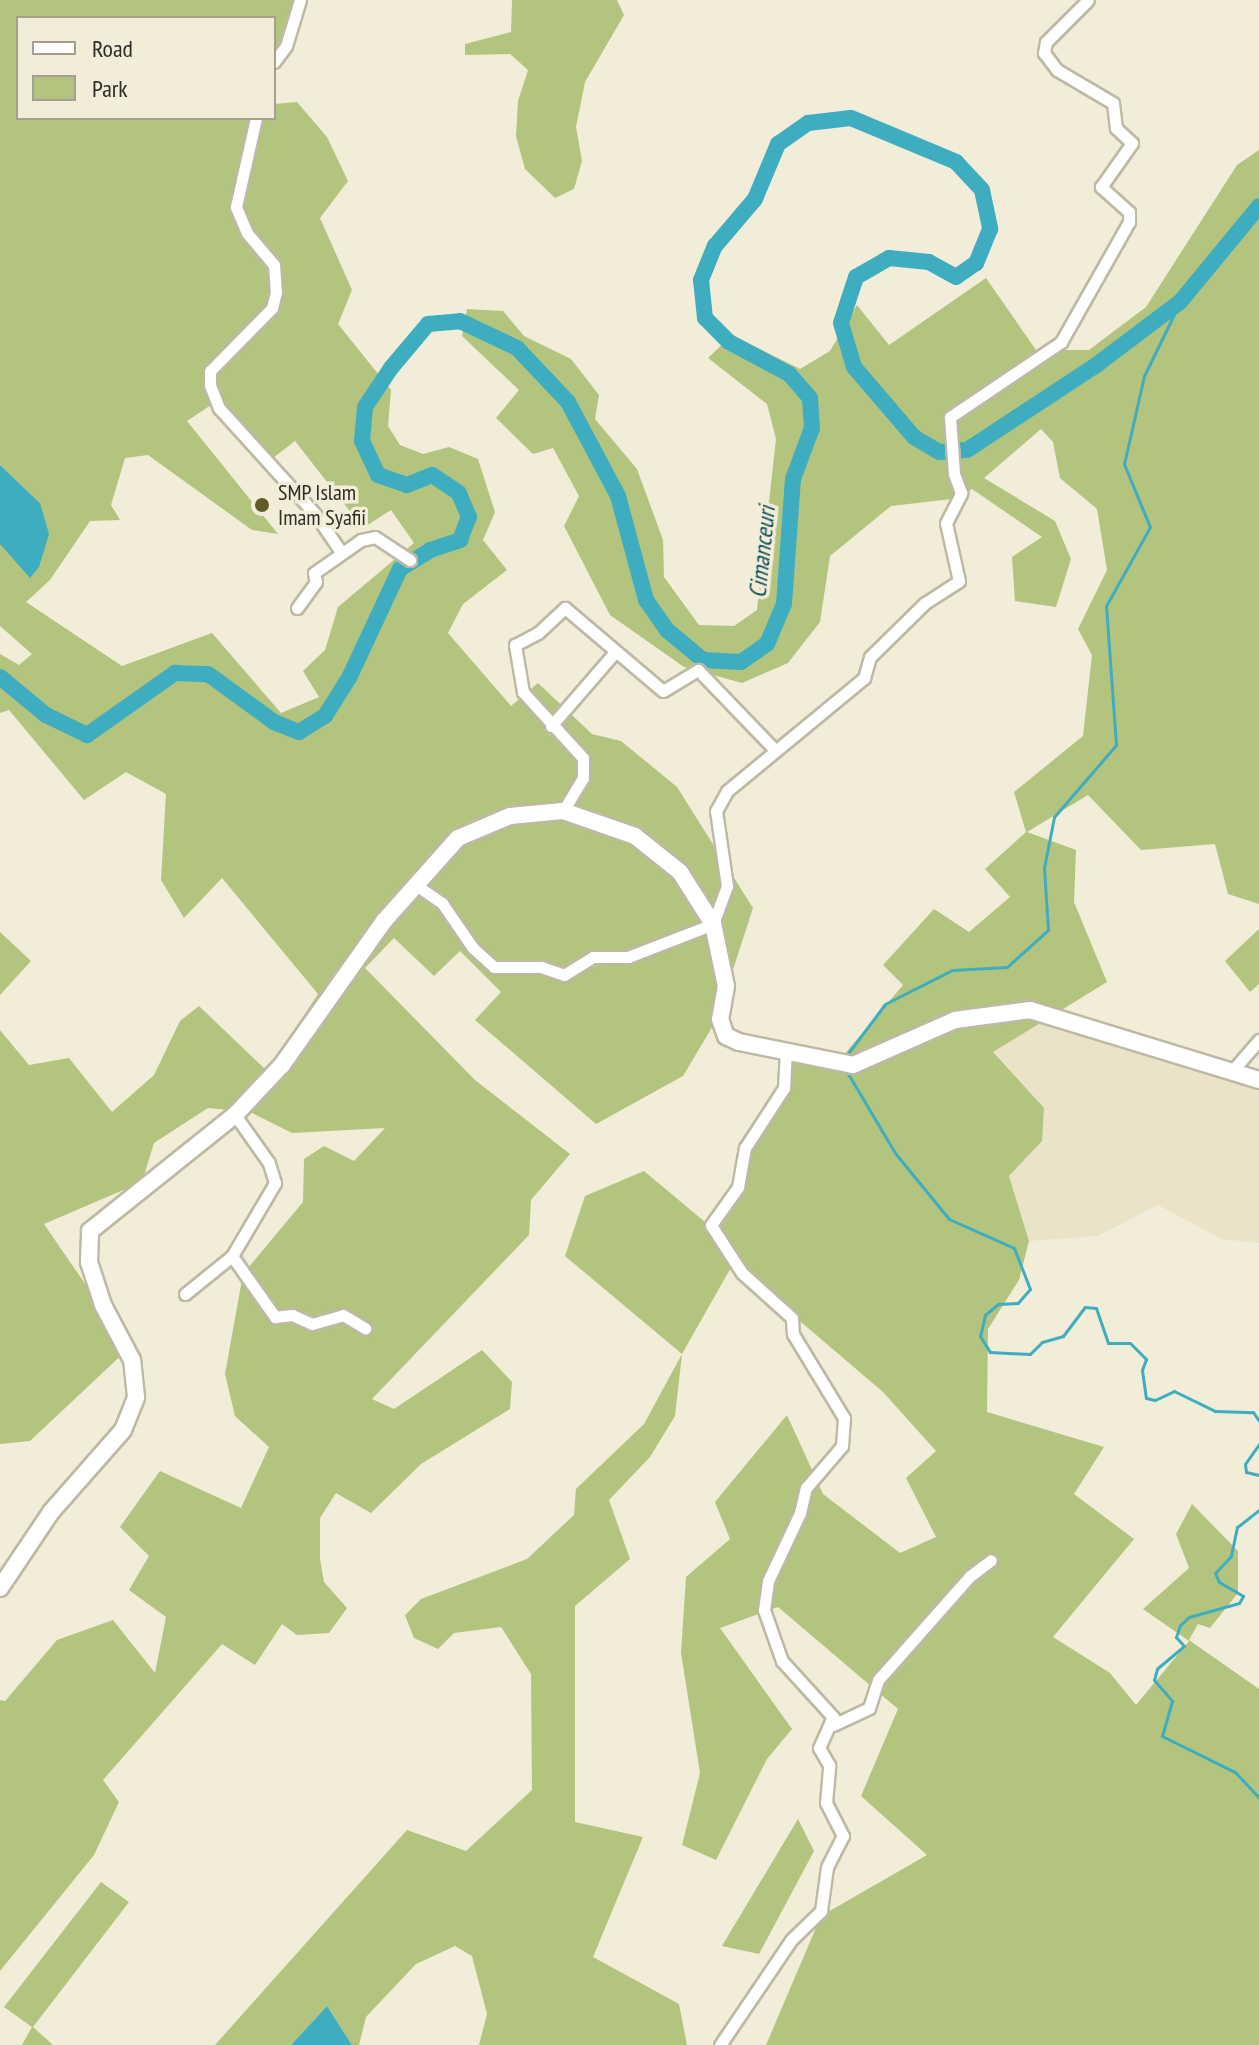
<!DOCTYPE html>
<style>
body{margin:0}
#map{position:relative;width:1259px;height:2045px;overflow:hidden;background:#f2edd9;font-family:"PT Sans Narrow",sans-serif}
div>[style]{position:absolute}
.built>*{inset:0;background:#eae3c7}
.green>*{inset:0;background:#b2c47e}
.water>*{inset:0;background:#3fadc0}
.stream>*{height:3px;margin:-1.5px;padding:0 1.5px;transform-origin:1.5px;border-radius:1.5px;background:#3fadc0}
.river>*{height:16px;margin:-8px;padding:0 8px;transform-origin:8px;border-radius:8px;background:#3fadc0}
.roads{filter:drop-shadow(2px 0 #beb9a5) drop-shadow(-2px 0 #beb9a5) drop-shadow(0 2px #beb9a5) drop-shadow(0 -2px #beb9a5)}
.street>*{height:11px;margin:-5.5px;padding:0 5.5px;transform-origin:5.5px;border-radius:5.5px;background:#fff}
.secondary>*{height:16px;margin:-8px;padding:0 8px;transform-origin:8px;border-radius:8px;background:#fff}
.dots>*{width:22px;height:22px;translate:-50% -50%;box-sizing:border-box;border:4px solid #f2edd9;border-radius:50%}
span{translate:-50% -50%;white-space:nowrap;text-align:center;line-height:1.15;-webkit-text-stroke:7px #f2edd9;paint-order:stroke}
.poi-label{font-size:22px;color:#2e2c25}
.left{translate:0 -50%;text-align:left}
.water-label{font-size:24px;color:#0e4e58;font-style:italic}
.legend{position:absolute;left:16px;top:16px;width:260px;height:104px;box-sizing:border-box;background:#f2edd9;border:2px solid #a4a091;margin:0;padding:10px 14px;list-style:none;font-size:24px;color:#2e2c25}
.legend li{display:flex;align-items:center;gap:16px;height:40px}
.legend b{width:40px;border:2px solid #a4a091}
</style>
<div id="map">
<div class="built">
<i style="clip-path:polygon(1061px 1010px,1259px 1084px,1259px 1243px,1222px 1239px,1158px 1205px,1098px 1236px,1029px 1241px,1009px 1176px,1042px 1141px,993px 1052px)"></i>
</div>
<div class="green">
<i style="clip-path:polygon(evenodd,0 0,296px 0,274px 74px,274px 18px,18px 18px,18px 118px,274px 118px,274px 104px,297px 102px,327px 137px,348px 181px,320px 218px,352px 290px,338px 324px,391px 390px,388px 426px,400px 445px,423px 454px,449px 447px,478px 459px,495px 512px,483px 540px,507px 570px,463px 604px,448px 633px,511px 706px,538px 683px,592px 734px,621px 741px,677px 787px,753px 908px,717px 1019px,683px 1076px,596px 1124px,475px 1020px,501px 992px,460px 951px,434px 976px,394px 938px,365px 968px,475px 1080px,570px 1154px,531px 1200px,529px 1235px,372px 1399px,394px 1409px,482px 1350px,512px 1382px,510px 1409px,421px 1464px,371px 1513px,336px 1493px,320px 1518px,320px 1559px,324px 1582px,347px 1608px,329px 1633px,297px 1635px,282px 1624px,255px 1665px,222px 1644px,103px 1780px,119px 1802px,94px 1855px,0 1971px,0 1700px,5px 1701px,57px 1640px,113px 1620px,155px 1673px,166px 1617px,129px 1590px,149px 1556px,120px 1527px,160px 1471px,241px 1508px,269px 1447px,235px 1416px,225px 1374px,243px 1274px,303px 1202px,304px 1159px,324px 1146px,354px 1161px,385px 1128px,292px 1133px,250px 1112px,208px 1108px,154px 1143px,142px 1182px,44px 1224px,129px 1348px,30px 1441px,0 1444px,0 1030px,29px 1065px,69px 1058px,112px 1112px,154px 1075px,180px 1021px,199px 1006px,267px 1071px,318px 994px,222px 878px,184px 918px,161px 880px,166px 794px,126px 772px,84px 800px,9px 710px,0 713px,0 654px,19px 665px,32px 654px,0 626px,0 544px,40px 503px,0 465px,0 0,211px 405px,269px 461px,295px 441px,363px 528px,391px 510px,414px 543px,338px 607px,325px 650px,303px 671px,319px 697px,281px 713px,212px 633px,122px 666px,26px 602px,50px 580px,90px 521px,120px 520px,111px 505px,125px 458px,148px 455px,252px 530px,278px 534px,187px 421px,211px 405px)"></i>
<i style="clip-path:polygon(512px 0,617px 0,624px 15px,585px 82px,576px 127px,582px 161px,574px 189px,555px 198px,525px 169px,516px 136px,518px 101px,528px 70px,510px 54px,465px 55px,465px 44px,511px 32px)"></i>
<i style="clip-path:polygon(1259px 150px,1259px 904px,1228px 894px,1215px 844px,1141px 850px,1088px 795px,1027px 832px,1076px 850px,1074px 902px,1107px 982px,993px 1052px,1044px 1108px,1042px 1141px,1009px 1176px,1029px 1241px,1019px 1280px,988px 1329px,987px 1412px,1104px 1447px,1074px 1494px,1134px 1539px,1053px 1637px,1110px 1673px,1136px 1705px,1189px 1641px,1143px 1609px,1189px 1568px,1176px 1534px,1192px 1504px,1238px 1551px,1238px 1593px,1210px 1628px,1198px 1624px,1189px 1640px,1259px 1689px,1259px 2045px,766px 2045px,821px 1916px,927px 1855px,861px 1796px,898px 1709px,778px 1607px,720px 1628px,792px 1729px,767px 1759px,716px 1860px,682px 1845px,700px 1773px,681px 1653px,686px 1577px,730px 1539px,715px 1502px,787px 1415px,823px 1494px,900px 1553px,936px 1537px,906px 1478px,936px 1451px,883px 1392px,733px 1264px,682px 1354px,675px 1416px,650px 1457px,609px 1500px,630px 1559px,575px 1606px,575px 1822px,643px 1837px,593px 1957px,679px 2004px,687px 2045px,479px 2045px,487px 2014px,472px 1956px,455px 1946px,416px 1964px,366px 2017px,359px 2045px,352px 2045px,327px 2006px,291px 2045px,215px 2045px,407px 1830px,466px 1851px,532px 1790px,531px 1674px,501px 1627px,454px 1633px,438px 1649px,414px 1638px,405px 1615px,421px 1599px,527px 1559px,574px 1515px,576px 1489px,644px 1424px,682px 1354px,565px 1256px,585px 1196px,644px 1171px,705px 1222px,741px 1187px,746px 1140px,784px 1082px,784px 1051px,837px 1063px,903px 985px,883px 965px,934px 909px,969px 932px,1010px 897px,985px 869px,1026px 832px,1014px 792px,1083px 736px,1092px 655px,1078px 629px,1107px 570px,1097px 509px,1060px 478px,1053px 442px,1041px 429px,984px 478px,1055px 521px,1071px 559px,1056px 607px,1015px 601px,1012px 557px,1042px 537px,972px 489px,960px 498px,891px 506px,830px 556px,820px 622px,788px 663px,742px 683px,684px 667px,610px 615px,564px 526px,579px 496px,553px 448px,533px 454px,496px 418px,519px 390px,462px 336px,467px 309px,503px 311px,524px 336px,571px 359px,599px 395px,595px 419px,637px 469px,663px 540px,664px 577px,699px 625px,734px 626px,757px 610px,776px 439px,767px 404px,708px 358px,732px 335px,800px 369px,830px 351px,857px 305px,889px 345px,986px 278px,1036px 350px,1089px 350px,1146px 307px,1237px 165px)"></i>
<i style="clip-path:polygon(1259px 929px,1259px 984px,1250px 992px,1225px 961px)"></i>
<i style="clip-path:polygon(0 932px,31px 961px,0 995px)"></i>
<i style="clip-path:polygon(798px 1819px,814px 1851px,759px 1954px,722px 1946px)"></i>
<i style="clip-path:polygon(101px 1882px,129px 1902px,33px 2027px,53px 2045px,22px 2045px,32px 2027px,4px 2007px)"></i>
</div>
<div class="water">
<i style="clip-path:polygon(0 465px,40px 503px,49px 534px,39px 567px,30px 578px,0 544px)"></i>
<i style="clip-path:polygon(327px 2006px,352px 2045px,291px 2045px)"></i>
</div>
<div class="stream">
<i style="left:846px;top:1056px;width:65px;rotate:-53.1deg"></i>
<i style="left:885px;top:1004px;width:75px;rotate:-26.9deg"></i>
<i style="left:952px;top:970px;width:55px;rotate:-3.1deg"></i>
<i style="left:1007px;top:967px;width:55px;rotate:-42.1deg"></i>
<i style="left:1048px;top:930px;width:62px;rotate:-93.7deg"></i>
<i style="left:1044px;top:868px;width:52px;rotate:-78.9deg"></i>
<i style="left:1054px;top:817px;width:95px;rotate:-49.3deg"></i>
<i style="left:1116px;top:745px;width:139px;rotate:-94.1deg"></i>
<i style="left:1106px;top:606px;width:90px;rotate:-60.9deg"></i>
<i style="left:1150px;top:527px;width:68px;rotate:-112.4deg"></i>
<i style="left:1124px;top:464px;width:90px;rotate:-77.2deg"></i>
<i style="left:1144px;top:376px;width:82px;rotate:-64.1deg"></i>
<i style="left:847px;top:1072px;width:94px;rotate:59.3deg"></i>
<i style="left:895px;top:1153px;width:85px;rotate:50.7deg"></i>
<i style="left:949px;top:1219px;width:71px;rotate:24deg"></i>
<i style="left:1014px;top:1248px;width:44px;rotate:68.7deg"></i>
<i style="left:1030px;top:1289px;width:18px;rotate:131deg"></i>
<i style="left:1018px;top:1303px;width:20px;rotate:177deg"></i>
<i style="left:998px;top:1304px;width:17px;rotate:140deg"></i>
<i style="left:985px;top:1315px;width:22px;rotate:103deg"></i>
<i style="left:980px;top:1336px;width:19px;rotate:58deg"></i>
<i style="left:990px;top:1352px;width:40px;rotate:2.9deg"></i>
<i style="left:1030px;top:1354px;width:17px;rotate:-45deg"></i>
<i style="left:1042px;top:1342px;width:22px;rotate:-16deg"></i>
<i style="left:1063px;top:1336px;width:36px;rotate:-53deg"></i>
<i style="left:1085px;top:1307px;width:11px;rotate:5deg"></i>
<i style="left:1096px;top:1308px;width:37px;rotate:71deg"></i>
<i style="left:1108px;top:1343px;width:22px"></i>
<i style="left:1130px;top:1343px;width:23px;rotate:45deg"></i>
<i style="left:1146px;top:1359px;width:12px;rotate:110deg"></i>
<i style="left:1142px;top:1370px;width:28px;rotate:82deg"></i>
<i style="left:1146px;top:1398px;width:9px;rotate:13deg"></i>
<i style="left:1155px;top:1400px;width:21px;rotate:-25deg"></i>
<i style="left:1174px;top:1391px;width:46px;rotate:26deg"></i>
<i style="left:1215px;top:1411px;width:38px;rotate:2deg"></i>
<i style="left:1253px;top:1412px;width:11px;rotate:56deg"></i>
<i style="left:1259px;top:1444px;width:24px;rotate:125deg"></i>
<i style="left:1245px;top:1464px;width:8px;rotate:83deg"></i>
<i style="left:1246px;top:1472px;width:13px;rotate:13deg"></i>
<i style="left:1259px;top:1510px;width:28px;rotate:142deg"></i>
<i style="left:1237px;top:1527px;width:30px;rotate:102deg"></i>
<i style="left:1231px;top:1556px;width:23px;rotate:133deg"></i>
<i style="left:1215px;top:1573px;width:10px;rotate:66deg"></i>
<i style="left:1219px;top:1582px;width:28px;rotate:30deg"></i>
<i style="left:1243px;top:1596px;width:8px;rotate:120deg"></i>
<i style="left:1239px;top:1603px;width:52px;rotate:164.4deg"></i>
<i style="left:1189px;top:1617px;width:12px;rotate:138deg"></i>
<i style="left:1180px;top:1625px;width:13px;rotate:108deg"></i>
<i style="left:1176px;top:1637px;width:12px;rotate:48deg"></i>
<i style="left:1184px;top:1646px;width:35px;rotate:140deg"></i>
<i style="left:1157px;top:1669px;width:11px;rotate:105deg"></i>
<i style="left:1154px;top:1680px;width:28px;rotate:49deg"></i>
<i style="left:1172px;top:1701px;width:36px;rotate:106deg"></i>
<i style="left:1162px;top:1736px;width:81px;rotate:26.3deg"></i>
<i style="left:1235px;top:1772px;width:35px;rotate:47deg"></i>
</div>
<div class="river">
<i style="left:0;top:677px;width:60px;rotate:39.6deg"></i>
<i style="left:46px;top:715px;width:46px;rotate:26deg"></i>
<i style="left:87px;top:735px;width:108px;rotate:-35.2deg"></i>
<i style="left:175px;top:673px;width:33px;rotate:2deg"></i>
<i style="left:208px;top:674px;width:82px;rotate:36deg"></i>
<i style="left:274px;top:722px;width:27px;rotate:22deg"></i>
<i style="left:299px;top:732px;width:31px;rotate:-32deg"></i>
<i style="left:325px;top:716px;width:47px;rotate:-58deg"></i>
<i style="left:350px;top:676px;width:118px;rotate:-65deg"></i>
<i style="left:400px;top:569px;width:36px;rotate:-32deg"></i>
<i style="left:430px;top:550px;width:32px;rotate:-18deg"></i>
<i style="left:460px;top:540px;width:25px;rotate:-69deg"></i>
<i style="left:469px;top:517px;width:26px;rotate:-113deg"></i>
<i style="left:459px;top:493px;width:32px;rotate:-146deg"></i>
<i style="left:432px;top:475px;width:27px;rotate:158deg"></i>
<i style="left:407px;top:485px;width:31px;rotate:-161deg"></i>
<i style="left:378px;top:475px;width:38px;rotate:-115deg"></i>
<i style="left:362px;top:441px;width:34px;rotate:-85deg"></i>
<i style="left:365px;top:407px;width:47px;rotate:-56.3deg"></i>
<i style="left:391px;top:368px;width:57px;rotate:-49.9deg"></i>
<i style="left:428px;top:324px;width:32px;rotate:-5deg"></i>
<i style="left:460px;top:321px;width:63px;rotate:25.3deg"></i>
<i style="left:517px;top:348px;width:74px;rotate:46.6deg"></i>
<i style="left:568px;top:402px;width:106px;rotate:62deg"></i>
<i style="left:618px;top:496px;width:108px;rotate:74.9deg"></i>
<i style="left:646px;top:600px;width:37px;rotate:55deg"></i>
<i style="left:667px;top:630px;width:47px;rotate:39.8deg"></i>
<i style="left:703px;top:660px;width:38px;rotate:3deg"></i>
<i style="left:741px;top:662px;width:32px;rotate:-35deg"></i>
<i style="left:767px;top:644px;width:43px;rotate:-67deg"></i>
<i style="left:784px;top:604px;width:125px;rotate:-85.9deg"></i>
<i style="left:793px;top:479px;width:54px;rotate:-69.6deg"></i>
<i style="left:812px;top:428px;width:30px;rotate:-94deg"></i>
<i style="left:810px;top:398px;width:32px;rotate:-131deg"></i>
<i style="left:789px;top:374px;width:68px;rotate:-151.9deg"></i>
<i style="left:729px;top:342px;width:34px;rotate:-135deg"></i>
<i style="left:705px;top:318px;width:38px;rotate:-96deg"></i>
<i style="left:701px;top:280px;width:37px;rotate:-68deg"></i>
<i style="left:715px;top:246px;width:62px;rotate:-49.6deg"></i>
<i style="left:755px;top:199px;width:60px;rotate:-67.3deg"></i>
<i style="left:778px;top:144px;width:37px;rotate:-35deg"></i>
<i style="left:808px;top:123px;width:43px;rotate:-6.6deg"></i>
<i style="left:851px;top:118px;width:114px;rotate:22.7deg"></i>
<i style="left:956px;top:162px;width:38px;rotate:47deg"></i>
<i style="left:982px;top:190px;width:40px;rotate:78deg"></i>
<i style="left:990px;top:229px;width:37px;rotate:112deg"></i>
<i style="left:976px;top:263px;width:24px;rotate:145deg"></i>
<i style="left:956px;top:277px;width:31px;rotate:-151deg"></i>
<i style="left:929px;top:262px;width:40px;rotate:-174.3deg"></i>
<i style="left:889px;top:258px;width:38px;rotate:150deg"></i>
<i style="left:856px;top:277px;width:48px;rotate:108.1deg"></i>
<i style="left:841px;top:323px;width:46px;rotate:73.5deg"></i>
<i style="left:854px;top:367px;width:92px;rotate:49.4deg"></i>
<i style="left:914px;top:437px;width:29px;rotate:31deg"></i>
<i style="left:939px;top:452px;width:28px;rotate:-4deg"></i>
<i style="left:967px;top:450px;width:153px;rotate:-33.3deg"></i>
<i style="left:1095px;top:366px;width:106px;rotate:-37deg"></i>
<i style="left:1180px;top:302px;width:124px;rotate:-50.5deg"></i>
</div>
<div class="roads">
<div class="street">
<i style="left:274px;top:62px;width:20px;rotate:-53deg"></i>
<i style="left:286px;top:46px;width:48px;rotate:-73.1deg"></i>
<i style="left:256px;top:118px;width:91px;rotate:102.7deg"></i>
<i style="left:236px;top:207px;width:28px;rotate:67deg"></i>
<i style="left:247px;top:233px;width:42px;rotate:49.8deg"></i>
<i style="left:274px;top:265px;width:27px;rotate:86deg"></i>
<i style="left:276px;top:292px;width:16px;rotate:104deg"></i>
<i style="left:272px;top:308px;width:88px;rotate:134.5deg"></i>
<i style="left:210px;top:371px;width:14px;rotate:90deg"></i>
<i style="left:210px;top:385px;width:25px;rotate:69deg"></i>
<i style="left:219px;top:408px;width:143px;rotate:47.8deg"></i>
<i style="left:315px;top:514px;width:46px;rotate:55.6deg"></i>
<i style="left:297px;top:608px;width:32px;rotate:-54deg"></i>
<i style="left:316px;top:582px;width:9px;rotate:-103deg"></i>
<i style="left:314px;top:573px;width:57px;rotate:-35.1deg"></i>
<i style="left:361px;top:540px;width:14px;rotate:-12deg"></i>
<i style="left:375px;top:537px;width:42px;rotate:33.3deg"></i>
<i style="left:551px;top:726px;width:98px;rotate:-49.1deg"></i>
<i style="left:563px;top:811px;width:39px;rotate:-59deg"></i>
<i style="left:583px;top:778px;width:20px;rotate:-90deg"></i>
<i style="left:583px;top:758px;width:89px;rotate:-132.3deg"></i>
<i style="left:523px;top:692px;width:48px;rotate:-99.7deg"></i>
<i style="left:515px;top:645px;width:26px;rotate:-28deg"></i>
<i style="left:538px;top:633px;width:37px;rotate:-43deg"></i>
<i style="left:565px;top:608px;width:128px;rotate:40.3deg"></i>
<i style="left:663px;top:691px;width:41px;rotate:-31deg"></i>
<i style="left:698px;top:670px;width:110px;rotate:46.1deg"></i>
<i style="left:416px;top:885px;width:32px;rotate:35deg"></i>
<i style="left:442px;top:903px;width:55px;rotate:55.4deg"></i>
<i style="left:473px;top:948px;width:28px;rotate:42deg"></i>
<i style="left:494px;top:967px;width:47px"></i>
<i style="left:541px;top:967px;width:24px;rotate:19deg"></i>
<i style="left:564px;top:975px;width:34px;rotate:-32deg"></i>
<i style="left:593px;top:957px;width:35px"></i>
<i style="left:628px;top:957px;width:91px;rotate:-21.2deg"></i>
<i style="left:713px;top:924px;width:40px;rotate:-69.8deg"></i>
<i style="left:727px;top:886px;width:76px;rotate:-98.3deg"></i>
<i style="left:716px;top:811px;width:23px;rotate:-61deg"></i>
<i style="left:727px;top:791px;width:178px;rotate:-39.5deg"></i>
<i style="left:864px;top:678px;width:22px;rotate:-74deg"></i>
<i style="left:870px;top:657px;width:77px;rotate:-44.5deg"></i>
<i style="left:925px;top:603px;width:40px;rotate:-32.9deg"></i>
<i style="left:959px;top:581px;width:59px;rotate:-102.6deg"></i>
<i style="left:946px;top:523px;width:34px;rotate:-63deg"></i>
<i style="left:961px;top:493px;width:20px;rotate:-110deg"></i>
<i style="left:954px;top:474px;width:57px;rotate:-94deg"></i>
<i style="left:950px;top:417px;width:134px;rotate:-34deg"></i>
<i style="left:1061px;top:342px;width:138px;rotate:-60.5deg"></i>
<i style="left:1129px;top:222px;width:10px;rotate:-90deg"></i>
<i style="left:1129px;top:212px;width:38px;rotate:-138deg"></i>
<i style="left:1101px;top:187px;width:54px;rotate:-54.8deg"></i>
<i style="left:1132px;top:143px;width:22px;rotate:-137deg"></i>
<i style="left:1116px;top:128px;width:25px;rotate:-97deg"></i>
<i style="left:1113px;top:103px;width:65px;rotate:-149.5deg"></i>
<i style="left:1057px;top:70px;width:21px;rotate:-127deg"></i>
<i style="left:1044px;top:53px;width:11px;rotate:-80deg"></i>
<i style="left:1046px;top:42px;width:59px;rotate:-45deg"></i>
<i style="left:1233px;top:1070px;width:40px;rotate:-49deg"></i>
<i style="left:232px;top:1256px;width:75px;rotate:54.8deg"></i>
<i style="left:275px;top:1317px;width:17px;rotate:-7deg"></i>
<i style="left:292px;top:1315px;width:22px;rotate:24deg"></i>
<i style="left:312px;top:1324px;width:32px;rotate:-16deg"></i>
<i style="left:343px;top:1315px;width:26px;rotate:31deg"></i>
<i style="left:185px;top:1294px;width:60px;rotate:-39deg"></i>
<i style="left:232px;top:1256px;width:85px;rotate:-59.5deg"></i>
<i style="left:275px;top:1183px;width:21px;rotate:-107deg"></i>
<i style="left:269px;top:1163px;width:59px;rotate:-125.3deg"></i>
<i style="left:833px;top:1725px;width:40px;rotate:-25deg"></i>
<i style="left:869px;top:1708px;width:29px;rotate:-72deg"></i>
<i style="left:878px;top:1680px;width:139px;rotate:-48.5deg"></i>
<i style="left:970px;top:1576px;width:26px;rotate:-37deg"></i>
<i style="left:720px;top:2045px;width:127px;rotate:-55.9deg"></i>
<i style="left:791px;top:1940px;width:42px;rotate:-44deg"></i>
<i style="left:821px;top:1911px;width:44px;rotate:-82.2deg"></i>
<i style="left:827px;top:1867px;width:35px;rotate:-63deg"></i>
<i style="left:843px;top:1836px;width:37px;rotate:-117deg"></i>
<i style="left:826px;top:1803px;width:38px;rotate:-85deg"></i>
<i style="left:829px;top:1765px;width:20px;rotate:-120deg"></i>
<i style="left:819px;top:1748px;width:34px;rotate:-66deg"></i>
<i style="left:833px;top:1717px;width:76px;rotate:-132.3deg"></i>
<i style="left:782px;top:1661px;width:54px;rotate:-109.4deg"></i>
<i style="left:764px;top:1610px;width:29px;rotate:-82deg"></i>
<i style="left:768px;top:1581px;width:75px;rotate:-64.8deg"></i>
<i style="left:800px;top:1513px;width:26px;rotate:-77deg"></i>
<i style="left:806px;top:1488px;width:55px;rotate:-49.4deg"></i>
<i style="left:842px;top:1446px;width:28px;rotate:-86deg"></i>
<i style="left:844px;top:1418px;width:98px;rotate:-121.3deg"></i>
<i style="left:793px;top:1334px;width:16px;rotate:-94deg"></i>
<i style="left:792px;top:1318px;width:67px;rotate:-138deg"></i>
<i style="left:742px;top:1273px;width:57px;rotate:-122.9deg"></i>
<i style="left:711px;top:1225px;width:47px;rotate:-54.6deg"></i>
<i style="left:738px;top:1187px;width:40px;rotate:-80deg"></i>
<i style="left:745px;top:1148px;width:72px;rotate:-57deg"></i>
<i style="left:784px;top:1088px;width:36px;rotate:-87deg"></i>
</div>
<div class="secondary">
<i style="left:0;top:1588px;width:92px;rotate:-56.1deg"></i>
<i style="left:51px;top:1512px;width:109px;rotate:-48.7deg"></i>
<i style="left:123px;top:1430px;width:35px;rotate:-68deg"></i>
<i style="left:136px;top:1397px;width:37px;rotate:-96deg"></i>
<i style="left:132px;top:1360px;width:62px;rotate:-117.8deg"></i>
<i style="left:103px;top:1305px;width:45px;rotate:-108deg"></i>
<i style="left:89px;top:1262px;width:31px;rotate:-88deg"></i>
<i style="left:90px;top:1231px;width:186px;rotate:-38.7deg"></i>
<i style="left:235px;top:1115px;width:69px;rotate:-46.8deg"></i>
<i style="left:282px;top:1065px;width:176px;rotate:-54.7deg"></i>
<i style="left:384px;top:921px;width:111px;rotate:-48.3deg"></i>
<i style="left:458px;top:838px;width:56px;rotate:-22.9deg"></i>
<i style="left:510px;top:816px;width:53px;rotate:-5.4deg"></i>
<i style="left:563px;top:811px;width:76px;rotate:19.1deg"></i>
<i style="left:635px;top:836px;width:58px;rotate:38.7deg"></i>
<i style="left:680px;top:872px;width:62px;rotate:57.6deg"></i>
<i style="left:713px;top:924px;width:63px;rotate:78.2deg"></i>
<i style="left:726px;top:986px;width:34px;rotate:100deg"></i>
<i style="left:720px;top:1019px;width:18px;rotate:71deg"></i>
<i style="left:726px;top:1036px;width:14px;rotate:25deg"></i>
<i style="left:739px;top:1042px;width:116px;rotate:11.4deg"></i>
<i style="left:853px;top:1065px;width:111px;rotate:-23.8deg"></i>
<i style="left:955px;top:1020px;width:76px;rotate:-7.6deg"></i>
<i style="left:1030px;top:1010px;width:239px;rotate:17deg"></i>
</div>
</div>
<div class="dots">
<i style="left:262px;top:505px;background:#625a26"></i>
</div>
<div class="poi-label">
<span class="left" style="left:278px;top:505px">SMP Islam<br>Imam Syafii</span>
</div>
<div class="water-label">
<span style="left:762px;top:552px;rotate:-84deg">Cimanceuri</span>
</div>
<ul class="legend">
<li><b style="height:10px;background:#fff"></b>Road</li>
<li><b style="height:22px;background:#b2c47e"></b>Park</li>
</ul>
</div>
